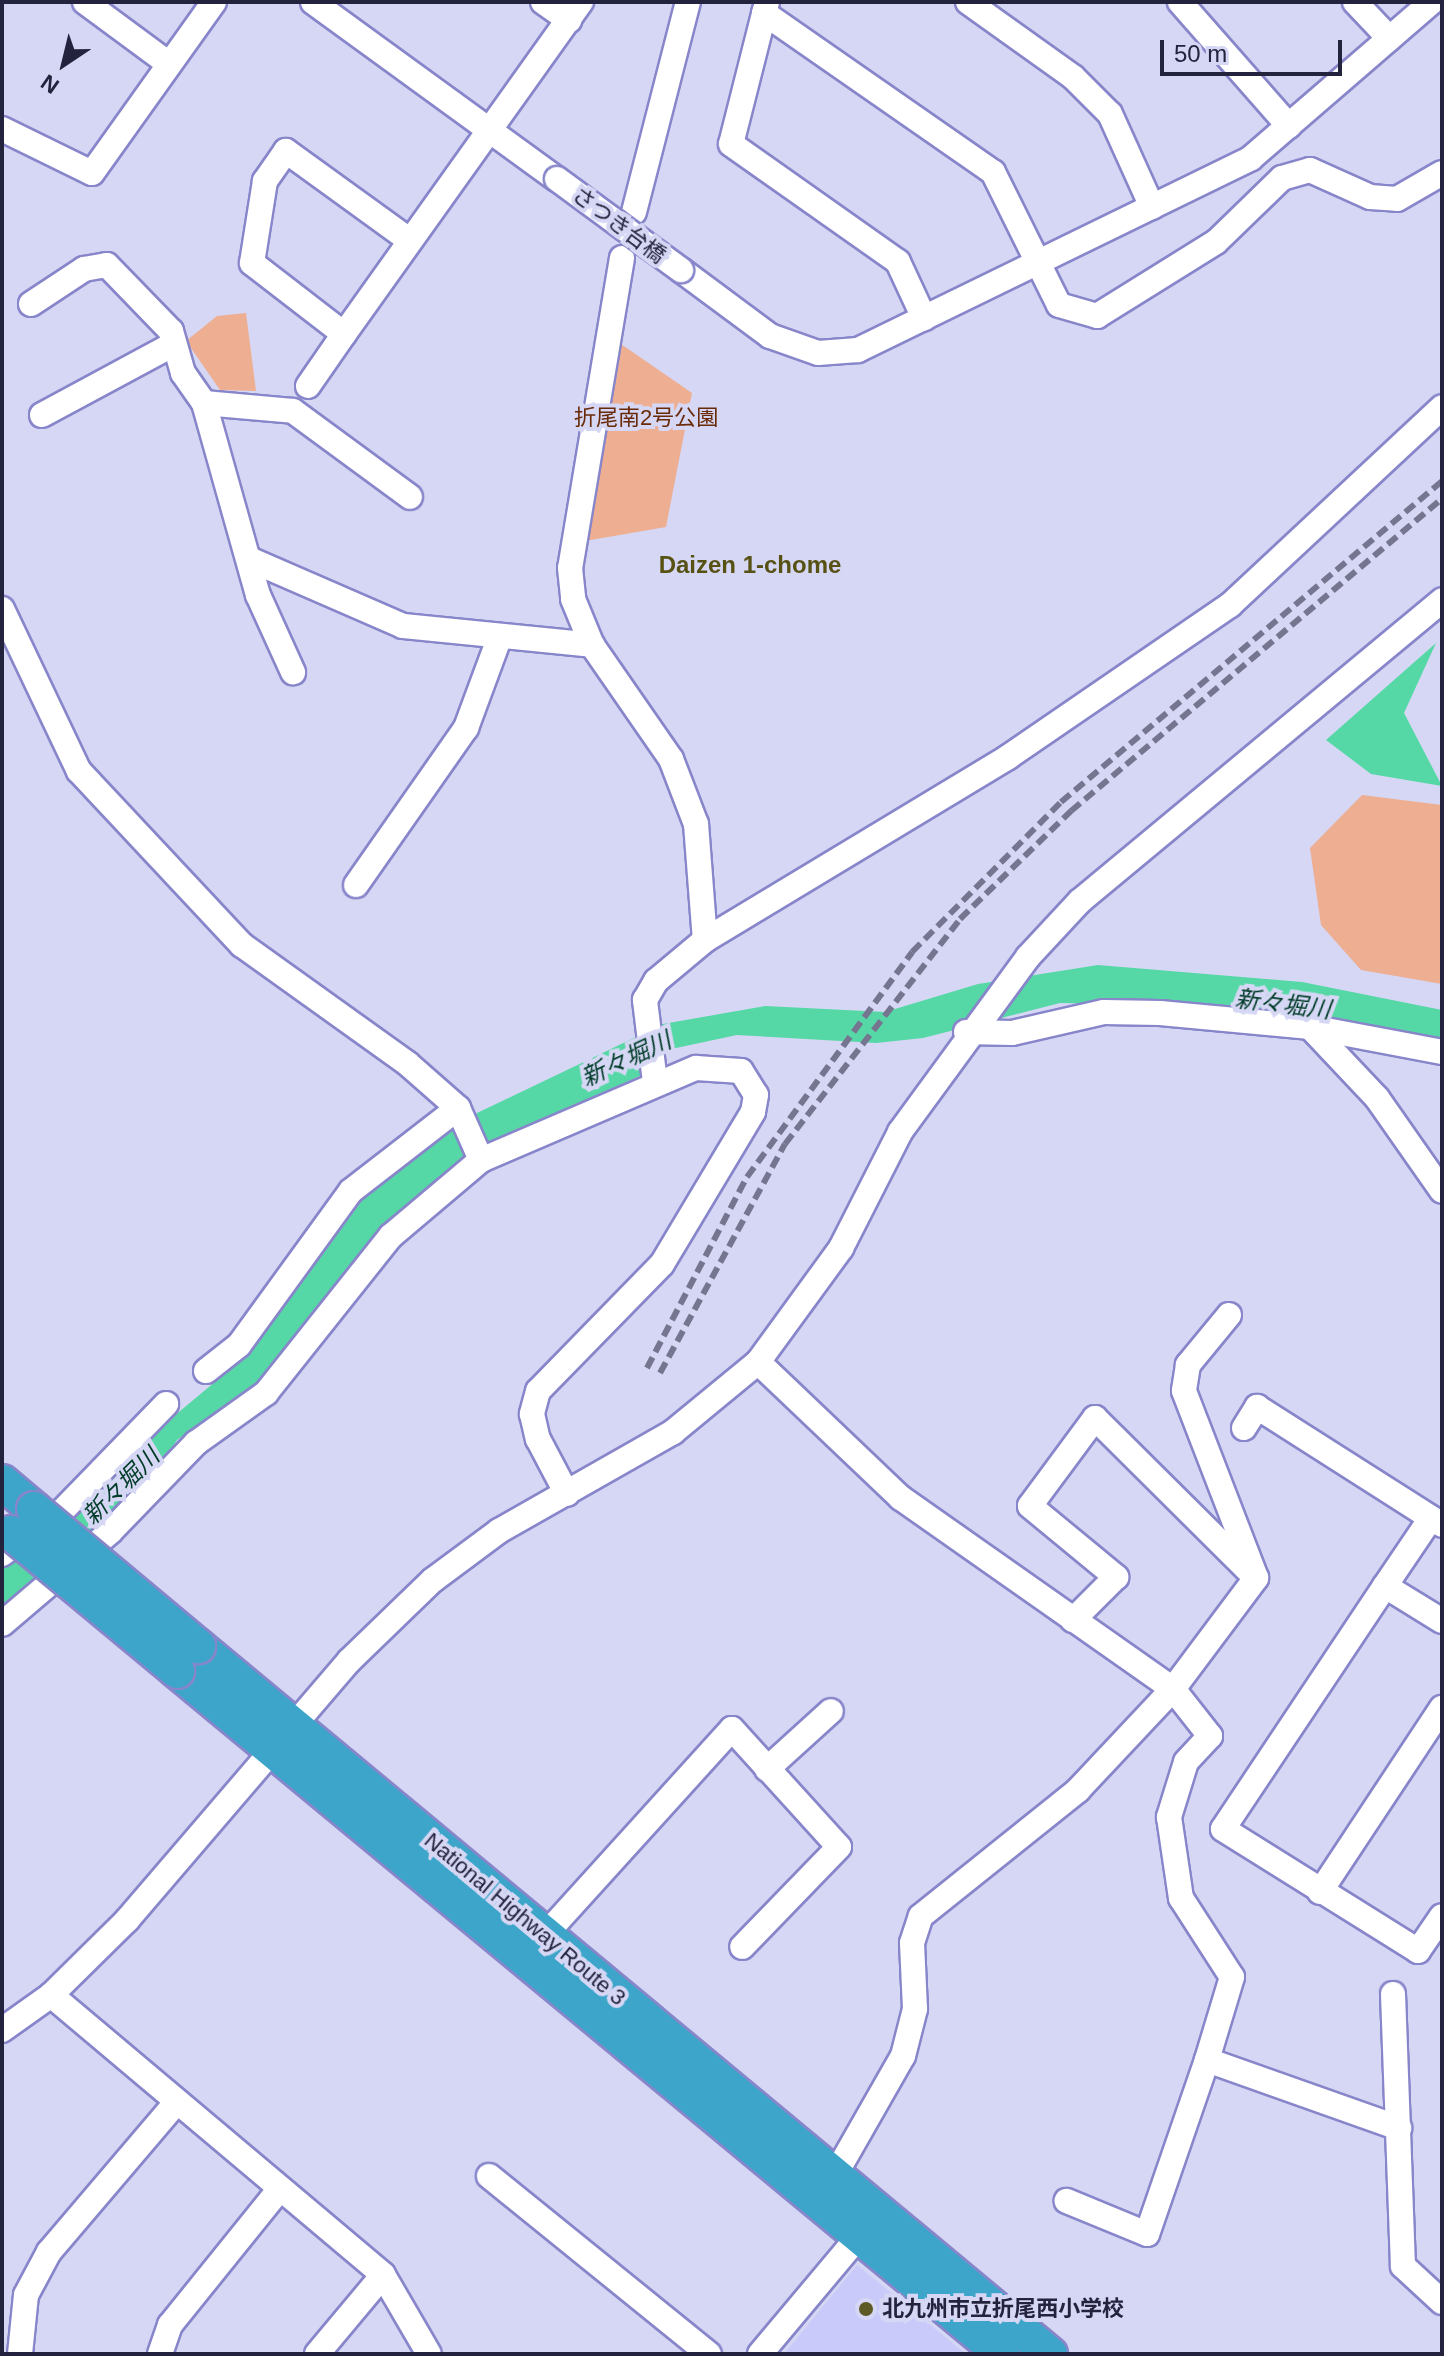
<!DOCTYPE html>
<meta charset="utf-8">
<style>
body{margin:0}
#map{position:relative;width:1444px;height:2356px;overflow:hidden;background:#d6d7f4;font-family:Helvetica,"Noto Sans JP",sans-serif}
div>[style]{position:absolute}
.built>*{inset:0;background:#cacafa}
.green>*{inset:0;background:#edae92}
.water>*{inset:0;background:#56d8a6}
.roads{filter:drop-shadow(2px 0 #8886ca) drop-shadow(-2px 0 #8886ca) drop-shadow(0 2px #8886ca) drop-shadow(0 -2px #8886ca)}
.minor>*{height:24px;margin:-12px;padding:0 12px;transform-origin:12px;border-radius:12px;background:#fff}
.highway>*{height:34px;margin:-17px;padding:0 17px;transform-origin:17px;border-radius:17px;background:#3ca5c9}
.rail>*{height:6px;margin-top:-3px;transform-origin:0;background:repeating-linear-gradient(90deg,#757590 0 12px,transparent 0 18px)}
.bridges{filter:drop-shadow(2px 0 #8886ca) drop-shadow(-2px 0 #8886ca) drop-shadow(0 2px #8886ca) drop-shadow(0 -2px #8886ca)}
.minor-bridge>*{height:24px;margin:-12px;padding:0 12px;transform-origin:12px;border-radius:12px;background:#fff}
.highway-bridge>*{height:34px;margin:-17px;padding:0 17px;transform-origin:17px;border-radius:17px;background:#3ca5c9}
.dots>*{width:22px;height:22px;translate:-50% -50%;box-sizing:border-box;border:4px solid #d6d7f4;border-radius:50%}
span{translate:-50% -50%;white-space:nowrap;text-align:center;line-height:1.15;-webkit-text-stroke:8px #d6d7f4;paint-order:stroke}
.street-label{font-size:22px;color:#24233e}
.park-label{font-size:22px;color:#692a08}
.poi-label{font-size:22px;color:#24233e;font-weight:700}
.left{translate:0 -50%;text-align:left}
.neighbourhood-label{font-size:24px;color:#575214;font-weight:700}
.water-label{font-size:24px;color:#013c29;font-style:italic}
.frame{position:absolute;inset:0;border:4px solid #24233e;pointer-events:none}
.north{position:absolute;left:24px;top:24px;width:80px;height:80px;-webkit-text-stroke:6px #d6d7f4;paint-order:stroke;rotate:215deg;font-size:22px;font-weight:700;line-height:32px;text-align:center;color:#24233e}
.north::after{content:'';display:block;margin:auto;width:28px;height:36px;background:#24233e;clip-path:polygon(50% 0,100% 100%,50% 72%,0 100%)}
.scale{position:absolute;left:1160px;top:40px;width:182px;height:36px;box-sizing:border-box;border:4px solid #24233e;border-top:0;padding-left:10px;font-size:24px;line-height:28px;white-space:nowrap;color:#24233e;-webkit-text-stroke:6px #d6d7f4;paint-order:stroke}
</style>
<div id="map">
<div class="built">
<i style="clip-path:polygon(857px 2265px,966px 2354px,784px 2354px)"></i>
</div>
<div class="green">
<i style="clip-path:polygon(246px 313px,256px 391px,220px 390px,186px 341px,217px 316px)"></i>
<i style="clip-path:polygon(618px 342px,692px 393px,666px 527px,585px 541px)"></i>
<i style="clip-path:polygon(1362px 795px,1442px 805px,1442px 984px,1361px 970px,1321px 925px,1310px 848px)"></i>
</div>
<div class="water">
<i style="clip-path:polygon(1436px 643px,1404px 713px,1442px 786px,1371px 774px,1326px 740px)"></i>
<i style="clip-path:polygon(1098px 965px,1302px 982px,1442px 1010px,1442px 1042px,1155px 1005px,1060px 1003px,923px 1038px,876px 1043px,737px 1035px,662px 1051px,640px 1076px,468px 1152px,381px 1232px,257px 1386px,177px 1440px,159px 1468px,2px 1613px,2px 1568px,75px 1518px,156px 1431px,251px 1352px,371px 1188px,477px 1113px,663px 1024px,765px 1006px,885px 1012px,978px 984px)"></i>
</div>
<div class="roads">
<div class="minor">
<i style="left:85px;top:2px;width:104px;rotate:36.4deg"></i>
<i style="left:313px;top:2px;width:301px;rotate:36deg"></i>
<i style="left:543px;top:2px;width:32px;rotate:35deg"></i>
<i style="left:767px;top:2px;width:146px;rotate:104.2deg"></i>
<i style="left:731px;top:144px;width:204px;rotate:35.2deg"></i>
<i style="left:898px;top:262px;width:62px;rotate:65.1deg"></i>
<i style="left:968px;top:2px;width:129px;rotate:35.5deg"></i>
<i style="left:1073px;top:77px;width:52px;rotate:45deg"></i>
<i style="left:1110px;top:114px;width:102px;rotate:65.7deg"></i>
<i style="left:1180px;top:2px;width:165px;rotate:48.7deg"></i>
<i style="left:1355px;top:2px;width:50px;rotate:46.6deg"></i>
<i style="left:764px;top:13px;width:279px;rotate:34.8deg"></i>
<i style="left:993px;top:172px;width:148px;rotate:63.6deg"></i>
<i style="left:1059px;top:305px;width:40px;rotate:16deg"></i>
<i style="left:1097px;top:316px;width:140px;rotate:-31.9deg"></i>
<i style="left:1216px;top:242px;width:92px;rotate:-44.1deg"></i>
<i style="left:1282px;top:178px;width:29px;rotate:-16deg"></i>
<i style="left:1310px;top:170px;width:66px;rotate:24.2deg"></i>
<i style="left:1370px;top:197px;width:27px;rotate:4deg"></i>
<i style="left:1397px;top:199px;width:52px;rotate:-30deg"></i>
<i style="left:2px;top:129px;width:100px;rotate:26.1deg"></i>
<i style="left:92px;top:173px;width:210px;rotate:-54.5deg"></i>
<i style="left:634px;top:212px;width:217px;rotate:-75.6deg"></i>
<i style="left:409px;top:240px;width:152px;rotate:-144.1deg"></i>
<i style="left:286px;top:151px;width:37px;rotate:125deg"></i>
<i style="left:265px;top:181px;width:83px;rotate:99deg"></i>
<i style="left:252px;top:263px;width:116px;rotate:37.7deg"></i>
<i style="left:344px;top:334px;width:408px;rotate:-54.5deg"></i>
<i style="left:622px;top:258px;width:314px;rotate:99.5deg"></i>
<i style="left:570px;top:568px;width:31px;rotate:84deg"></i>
<i style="left:573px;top:599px;width:50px;rotate:67.6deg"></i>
<i style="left:592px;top:645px;width:139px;rotate:55.3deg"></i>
<i style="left:671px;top:759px;width:70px;rotate:69deg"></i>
<i style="left:696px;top:824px;width:116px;rotate:85.6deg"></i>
<i style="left:681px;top:270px;width:111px;rotate:36.6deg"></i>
<i style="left:770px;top:336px;width:51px;rotate:19.5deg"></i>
<i style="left:818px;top:353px;width:40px;rotate:-4.3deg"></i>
<i style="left:858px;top:350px;width:437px;rotate:-26deg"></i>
<i style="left:1251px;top:158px;width:239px;rotate:-40.8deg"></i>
<i style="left:31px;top:304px;width:64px;rotate:-33.4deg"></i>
<i style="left:84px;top:269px;width:23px;rotate:-10deg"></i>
<i style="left:107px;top:265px;width:92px;rotate:45.9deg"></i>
<i style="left:171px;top:331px;width:44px;rotate:74.1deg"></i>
<i style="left:183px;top:373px;width:37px;rotate:55deg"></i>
<i style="left:204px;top:403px;width:199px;rotate:74.3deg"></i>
<i style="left:258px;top:595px;width:85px;rotate:65.6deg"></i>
<i style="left:308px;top:386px;width:63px;rotate:-55.3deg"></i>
<i style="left:204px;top:403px;width:89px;rotate:5.1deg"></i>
<i style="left:293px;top:411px;width:145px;rotate:36.3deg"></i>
<i style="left:42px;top:415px;width:150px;rotate:-28.3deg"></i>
<i style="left:249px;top:559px;width:168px;rotate:23.5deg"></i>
<i style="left:403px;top:626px;width:190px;rotate:5.7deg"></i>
<i style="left:2px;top:609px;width:179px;rotate:64.6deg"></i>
<i style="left:79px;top:771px;width:238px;rotate:46.9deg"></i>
<i style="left:242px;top:945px;width:204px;rotate:35.6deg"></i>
<i style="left:408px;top:1064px;width:67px;rotate:41.3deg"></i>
<i style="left:458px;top:1108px;width:57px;rotate:66.1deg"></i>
<i style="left:356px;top:885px;width:192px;rotate:-55deg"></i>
<i style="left:466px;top:728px;width:95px;rotate:-69.7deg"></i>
<i style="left:1310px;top:1027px;width:98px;rotate:46.7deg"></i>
<i style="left:1377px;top:1098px;width:113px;rotate:55deg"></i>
<i style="left:966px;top:1032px;width:46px;rotate:1.2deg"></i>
<i style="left:1012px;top:1033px;width:94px;rotate:-12.9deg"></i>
<i style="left:1104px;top:1012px;width:56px;rotate:1deg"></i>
<i style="left:1160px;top:1013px;width:151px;rotate:5.3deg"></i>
<i style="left:1310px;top:1027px;width:134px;rotate:10.7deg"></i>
<i style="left:655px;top:1082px;width:83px;rotate:-97deg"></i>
<i style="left:645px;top:1000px;width:22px;rotate:-60deg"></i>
<i style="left:656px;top:981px;width:64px;rotate:-39.9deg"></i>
<i style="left:705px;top:940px;width:354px;rotate:-31.1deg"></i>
<i style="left:1008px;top:757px;width:269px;rotate:-34.4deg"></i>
<i style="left:1230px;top:605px;width:290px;rotate:-43deg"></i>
<i style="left:1229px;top:1315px;width:65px;rotate:129.4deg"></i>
<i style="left:1188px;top:1365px;width:26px;rotate:99deg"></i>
<i style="left:1184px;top:1391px;width:197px;rotate:68.9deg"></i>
<i style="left:758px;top:1362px;width:197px;rotate:43.6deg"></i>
<i style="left:901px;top:1498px;width:332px;rotate:35.1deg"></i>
<i style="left:1173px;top:1689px;width:60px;rotate:51.8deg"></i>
<i style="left:1210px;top:1736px;width:35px;rotate:133deg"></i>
<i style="left:1186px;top:1762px;width:58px;rotate:107.2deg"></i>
<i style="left:1169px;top:1817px;width:82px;rotate:81.6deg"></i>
<i style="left:1181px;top:1898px;width:94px;rotate:57.2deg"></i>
<i style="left:1232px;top:1977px;width:87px;rotate:106.8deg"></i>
<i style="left:1207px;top:2060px;width:184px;rotate:109deg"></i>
<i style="left:1147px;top:2234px;width:87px;rotate:-157.6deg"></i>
<i style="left:206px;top:1371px;width:42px;rotate:-38.2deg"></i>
<i style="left:239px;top:1345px;width:190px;rotate:-54deg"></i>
<i style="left:351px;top:1191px;width:135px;rotate:-37.8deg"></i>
<i style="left:1244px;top:1428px;width:25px;rotate:-58deg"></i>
<i style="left:1257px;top:1407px;width:219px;rotate:32.5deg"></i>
<i style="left:2px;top:1554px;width:75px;rotate:-35.8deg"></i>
<i style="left:63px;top:1510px;width:148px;rotate:-45.8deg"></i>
<i style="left:1385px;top:1586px;width:82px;rotate:-55.9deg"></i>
<i style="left:1442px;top:1621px;width:67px;rotate:-148.4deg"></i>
<i style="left:1385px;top:1586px;width:292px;rotate:123.7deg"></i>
<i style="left:1223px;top:1829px;width:230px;rotate:32deg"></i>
<i style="left:1418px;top:1951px;width:42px;rotate:-55.6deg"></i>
<i style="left:2px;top:1624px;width:142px;rotate:-40.4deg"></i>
<i style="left:110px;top:1532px;width:124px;rotate:-46deg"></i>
<i style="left:196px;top:1443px;width:86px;rotate:-35.5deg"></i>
<i style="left:266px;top:1393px;width:201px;rotate:-51.5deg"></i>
<i style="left:391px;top:1236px;width:118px;rotate:-40.2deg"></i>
<i style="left:481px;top:1160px;width:234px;rotate:-23.2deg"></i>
<i style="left:696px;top:1068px;width:45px;rotate:3.8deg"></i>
<i style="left:741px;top:1071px;width:28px;rotate:58deg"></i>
<i style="left:756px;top:1095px;width:17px;rotate:100deg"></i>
<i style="left:753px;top:1112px;width:177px;rotate:120.9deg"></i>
<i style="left:662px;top:1264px;width:177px;rotate:134.3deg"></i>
<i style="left:538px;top:1391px;width:24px;rotate:105deg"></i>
<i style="left:532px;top:1414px;width:26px;rotate:77deg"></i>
<i style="left:538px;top:1439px;width:62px;rotate:62.2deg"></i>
<i style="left:767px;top:1769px;width:86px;rotate:-42.2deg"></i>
<i style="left:1320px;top:1892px;width:221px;rotate:-56.5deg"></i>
<i style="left:545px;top:1935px;width:278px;rotate:-47.8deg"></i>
<i style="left:732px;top:1729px;width:159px;rotate:47.8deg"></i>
<i style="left:839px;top:1847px;width:139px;rotate:134.1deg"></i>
<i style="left:1393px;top:1994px;width:272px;rotate:87.9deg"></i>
<i style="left:1403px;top:2266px;width:53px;rotate:42.7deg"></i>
<i style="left:51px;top:1995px;width:434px;rotate:40.1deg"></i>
<i style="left:383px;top:2275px;width:91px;rotate:59.8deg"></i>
<i style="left:2px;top:2030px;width:60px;rotate:-35.5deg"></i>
<i style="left:51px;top:1995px;width:107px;rotate:-44.6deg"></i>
<i style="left:127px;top:1920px;width:341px;rotate:-49.4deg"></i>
<i style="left:349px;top:1661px;width:117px;rotate:-44deg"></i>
<i style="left:433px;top:1580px;width:82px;rotate:-36.6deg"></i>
<i style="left:499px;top:1531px;width:200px;rotate:-29.6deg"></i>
<i style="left:673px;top:1432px;width:110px;rotate:-39.5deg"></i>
<i style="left:758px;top:1362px;width:141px;rotate:-53.9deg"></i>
<i style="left:841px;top:1248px;width:130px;rotate:-63deg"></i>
<i style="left:900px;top:1132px;width:217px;rotate:-53.8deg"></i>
<i style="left:1028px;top:957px;width:76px;rotate:-47.1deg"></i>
<i style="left:1080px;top:901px;width:471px;rotate:-39.7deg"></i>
<i style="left:1207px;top:2060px;width:204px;rotate:19.5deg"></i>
<i style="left:489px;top:2176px;width:283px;rotate:39deg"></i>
<i style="left:827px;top:2189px;width:153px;rotate:-60.3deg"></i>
<i style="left:903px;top:2056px;width:49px;rotate:-75.7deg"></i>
<i style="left:915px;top:2009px;width:66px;rotate:-92.6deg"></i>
<i style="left:912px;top:1943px;width:28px;rotate:-72deg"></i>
<i style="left:921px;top:1916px;width:201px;rotate:-38.7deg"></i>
<i style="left:1078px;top:1790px;width:139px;rotate:-46.8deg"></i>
<i style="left:1173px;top:1689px;width:139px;rotate:-53.2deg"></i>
<i style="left:1256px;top:1578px;width:227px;rotate:-135.2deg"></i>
<i style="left:1095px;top:1418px;width:109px;rotate:126.5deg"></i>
<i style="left:1030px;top:1506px;width:112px;rotate:39.5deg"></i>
<i style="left:1116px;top:1577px;width:61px;rotate:135deg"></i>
<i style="left:20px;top:2354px;width:59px;rotate:-84.2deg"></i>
<i style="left:26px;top:2295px;width:49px;rotate:-61.9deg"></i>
<i style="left:49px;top:2252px;width:193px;rotate:-49.6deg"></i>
<i style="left:160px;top:2354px;width:31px;rotate:-71deg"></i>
<i style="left:170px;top:2325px;width:174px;rotate:-51.1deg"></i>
<i style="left:317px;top:2354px;width:103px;rotate:-50.1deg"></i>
<i style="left:760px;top:2354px;width:154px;rotate:-50deg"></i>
</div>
<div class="highway">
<i style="left:2px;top:1482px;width:42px;rotate:40.2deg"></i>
<i style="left:198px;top:1646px;width:1108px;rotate:39.73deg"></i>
<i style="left:177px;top:1671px;width:1071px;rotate:39.62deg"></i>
</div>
</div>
<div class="rail">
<i style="left:647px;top:1368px;width:216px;rotate:-62.4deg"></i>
<i style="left:747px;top:1177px;width:279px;rotate:-53.7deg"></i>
<i style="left:912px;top:952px;width:211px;rotate:-45.2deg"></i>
<i style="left:1061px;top:802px;width:498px;rotate:-40.1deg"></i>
<i style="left:660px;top:1373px;width:261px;rotate:-61.4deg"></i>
<i style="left:785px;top:1144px;width:285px;rotate:-52.1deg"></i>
<i style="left:960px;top:919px;width:155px;rotate:-44.2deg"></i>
<i style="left:1071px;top:811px;width:485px;rotate:-40.1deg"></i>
</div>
<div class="bridges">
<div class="minor-bridge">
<i style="left:557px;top:179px;width:154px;rotate:36.3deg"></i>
</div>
<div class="highway-bridge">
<i style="left:34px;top:1509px;width:214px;rotate:39.9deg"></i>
<i style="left:11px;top:1533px;width:216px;rotate:39.7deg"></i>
</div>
</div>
<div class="dots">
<i style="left:866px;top:2309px;background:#5e5a26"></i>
</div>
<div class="street-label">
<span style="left:619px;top:225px;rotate:37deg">さつき台橋</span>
<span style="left:525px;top:1919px;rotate:40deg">National Highway Route 3</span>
</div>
<div class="park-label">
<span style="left:646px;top:418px">折尾南2号公園</span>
</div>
<div class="poi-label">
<span class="left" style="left:882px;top:2309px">北九州市立折尾西小学校</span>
</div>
<div class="neighbourhood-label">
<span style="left:750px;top:565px">Daizen 1-chome</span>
</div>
<div class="water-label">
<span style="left:1283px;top:1004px;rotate:7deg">新々堀川</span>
<span style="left:626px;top:1059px;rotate:-25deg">新々堀川</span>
<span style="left:121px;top:1486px;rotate:-45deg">新々堀川</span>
</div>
<div class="frame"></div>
<div class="north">N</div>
<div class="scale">50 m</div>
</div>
